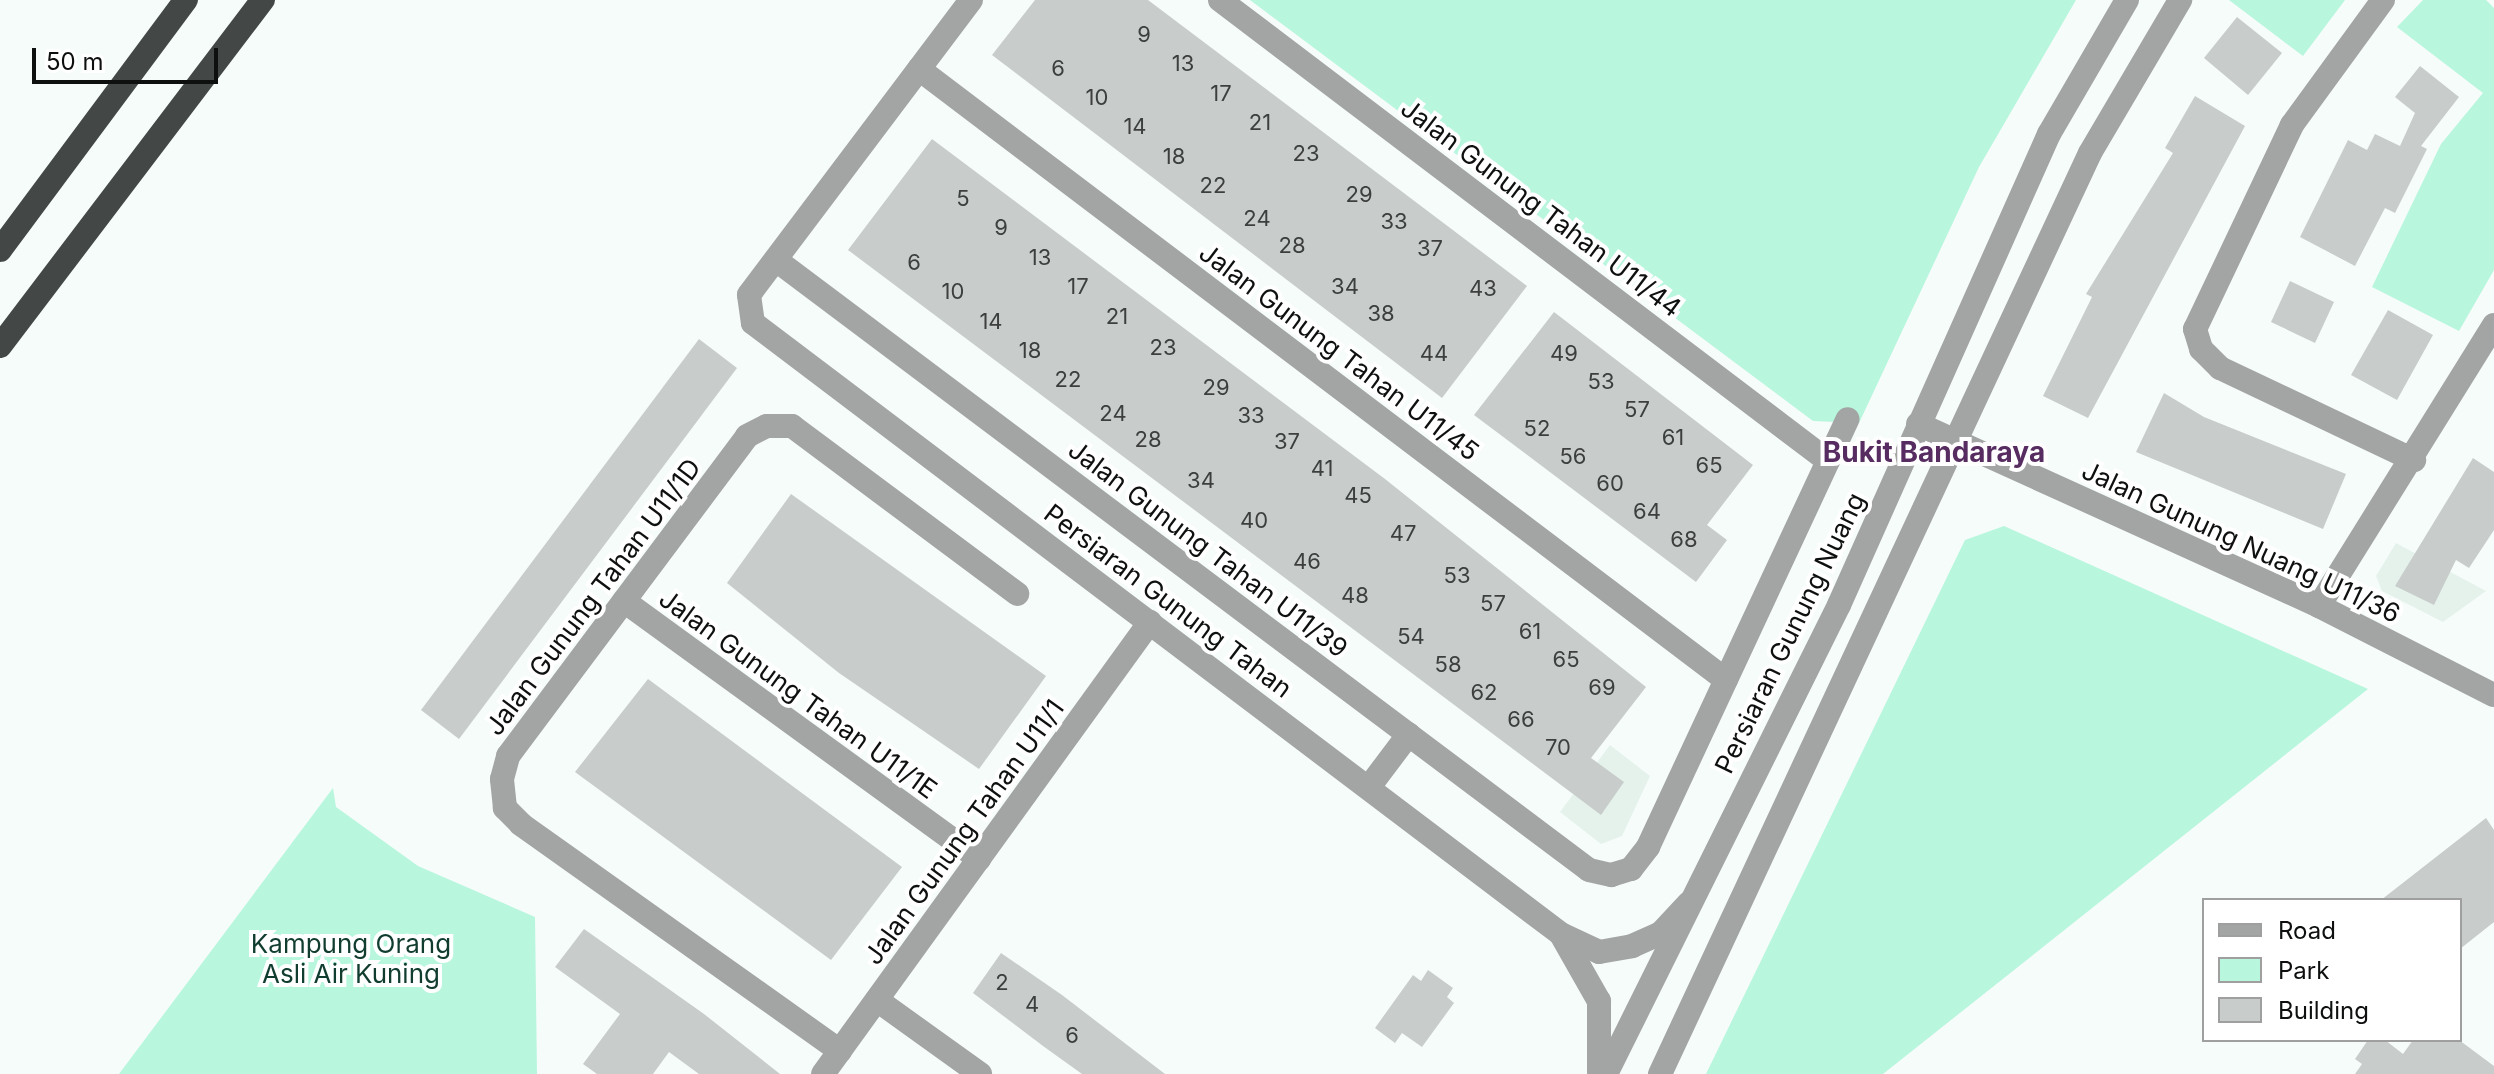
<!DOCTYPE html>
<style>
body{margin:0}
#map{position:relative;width:2494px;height:1074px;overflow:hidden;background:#f6fcfa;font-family:Inter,sans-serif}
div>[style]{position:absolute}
.built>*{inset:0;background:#e5f2ec}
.green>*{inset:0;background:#b8f6de}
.building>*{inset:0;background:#c8cdcb}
.minor>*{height:24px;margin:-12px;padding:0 12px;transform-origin:12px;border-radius:12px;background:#a3a5a4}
.highway>*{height:24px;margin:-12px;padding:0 12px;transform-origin:12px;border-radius:12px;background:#434846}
span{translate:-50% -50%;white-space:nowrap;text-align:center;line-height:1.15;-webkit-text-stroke:8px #fff;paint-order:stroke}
.number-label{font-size:22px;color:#3c3f3e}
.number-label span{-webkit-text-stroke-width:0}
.street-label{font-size:26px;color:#0e100f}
.park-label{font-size:26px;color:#113d30}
.neighbourhood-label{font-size:28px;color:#572c61;font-weight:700}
.legend{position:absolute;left:2202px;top:898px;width:260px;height:144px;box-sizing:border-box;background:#fff;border:2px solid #9f9f9f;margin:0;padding:10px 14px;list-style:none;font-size:24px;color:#0e100f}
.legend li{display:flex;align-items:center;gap:16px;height:40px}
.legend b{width:40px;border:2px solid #9f9f9f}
.scale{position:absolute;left:32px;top:48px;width:186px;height:36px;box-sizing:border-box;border:4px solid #0e100f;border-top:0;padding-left:10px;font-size:24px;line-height:28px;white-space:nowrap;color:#0e100f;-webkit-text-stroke:6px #fff;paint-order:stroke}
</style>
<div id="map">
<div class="built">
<i style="clip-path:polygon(2396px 543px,2486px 591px,2443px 622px,2382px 591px,2376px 576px)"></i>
<i style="clip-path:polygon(1610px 745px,1650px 776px,1622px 836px,1601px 844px,1560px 812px)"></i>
</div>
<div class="green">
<i style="clip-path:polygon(1250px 0,2076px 0,1979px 167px,1859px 423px,1813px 421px)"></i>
<i style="clip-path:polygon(2229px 0,2345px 0,2303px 56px)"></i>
<i style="clip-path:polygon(2423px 0,2486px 0,2494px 8px,2494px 270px,2459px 331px,2372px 287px,2441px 144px,2483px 93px,2397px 27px)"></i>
<i style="clip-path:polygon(2004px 526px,2368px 689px,1883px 1074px,1706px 1074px,1965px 540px)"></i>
<i style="clip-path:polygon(333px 788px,336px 807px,418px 866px,535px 917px,537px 1074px,119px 1074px)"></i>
</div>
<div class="building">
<i style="clip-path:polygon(1035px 0,1148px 0,1527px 286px,1442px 398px,992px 55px)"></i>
<i style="clip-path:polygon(2237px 17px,2282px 53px,2248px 95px,2204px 58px)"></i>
<i style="clip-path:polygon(2420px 66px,2459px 97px,2421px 146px,2427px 149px,2395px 213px,2385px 208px,2355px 266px,2300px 237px,2348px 140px,2367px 150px,2375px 134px,2400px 146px,2415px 113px,2395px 97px)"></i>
<i style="clip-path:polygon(2195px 96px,2245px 126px,2088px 418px,2043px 396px,2092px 297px,2086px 294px,2173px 153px,2165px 148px)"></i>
<i style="clip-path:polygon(932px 139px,1385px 479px,1646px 687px,1591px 758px,1624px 782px,1601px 815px,848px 250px)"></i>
<i style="clip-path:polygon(2290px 281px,2334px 302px,2315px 343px,2271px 322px)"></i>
<i style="clip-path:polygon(2388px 310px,2433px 335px,2397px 400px,2351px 375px)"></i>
<i style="clip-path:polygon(1554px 312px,1753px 465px,1707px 525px,1727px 540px,1696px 582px,1474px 415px)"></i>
<i style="clip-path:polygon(699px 339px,737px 368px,459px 739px,421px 710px)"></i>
<i style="clip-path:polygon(2164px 393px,2204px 417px,2346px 474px,2323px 529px,2136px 452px)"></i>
<i style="clip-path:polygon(2473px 458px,2494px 472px,2494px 530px,2469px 568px,2456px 560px,2434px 605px,2395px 586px)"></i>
<i style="clip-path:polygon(791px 494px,1046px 676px,979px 769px,839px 673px,727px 583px)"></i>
<i style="clip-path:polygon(648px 679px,902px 867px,831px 960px,575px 772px)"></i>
<i style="clip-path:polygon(2486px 818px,2494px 830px,2494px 922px,2460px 949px,2460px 900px,2381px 900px)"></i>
<i style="clip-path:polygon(584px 929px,704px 1014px,780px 1074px,699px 1074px,669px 1052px,653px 1074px,597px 1074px,583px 1064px,620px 1014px,555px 967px)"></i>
<i style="clip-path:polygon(1001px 953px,1062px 995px,1165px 1074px,1082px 1074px,1043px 1046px,973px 993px)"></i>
<i style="clip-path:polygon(1428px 970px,1453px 988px,1447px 997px,1454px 1003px,1422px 1047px,1402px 1033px,1395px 1043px,1375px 1028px,1413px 975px,1421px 981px)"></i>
<i style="clip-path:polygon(2368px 1040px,2385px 1040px,2403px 1054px,2413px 1040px,2459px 1040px,2494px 1066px,2494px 1074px,2355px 1074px,2362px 1064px,2355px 1059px)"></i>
</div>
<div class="minor">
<i style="left:971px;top:0;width:369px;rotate:127deg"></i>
<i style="left:749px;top:295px;width:28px;rotate:82deg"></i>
<i style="left:753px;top:323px;width:1013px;rotate:37.1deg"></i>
<i style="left:1561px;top:934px;width:42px;rotate:25.3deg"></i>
<i style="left:1599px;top:952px;width:34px;rotate:-10deg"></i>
<i style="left:1632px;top:946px;width:32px;rotate:-24deg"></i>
<i style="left:1661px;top:933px;width:41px;rotate:-47deg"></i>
<i style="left:1220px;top:0;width:763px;rotate:37.17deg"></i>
<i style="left:2383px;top:0;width:155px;rotate:126.1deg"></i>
<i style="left:2292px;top:125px;width:226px;rotate:115.4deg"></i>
<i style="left:2195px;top:329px;width:21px;rotate:73deg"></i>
<i style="left:2201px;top:349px;width:27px;rotate:45deg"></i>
<i style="left:2220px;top:368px;width:215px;rotate:25.4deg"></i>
<i style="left:919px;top:69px;width:1012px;rotate:37.13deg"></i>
<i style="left:776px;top:260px;width:1016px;rotate:36.88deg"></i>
<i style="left:1589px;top:870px;width:23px;rotate:13deg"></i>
<i style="left:1611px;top:875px;width:21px;rotate:-17deg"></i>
<i style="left:1631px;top:869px;width:28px;rotate:-52deg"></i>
<i style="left:1648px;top:847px;width:472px;rotate:-65deg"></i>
<i style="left:1918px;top:424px;width:440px;rotate:24.4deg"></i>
<i style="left:2319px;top:606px;width:196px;rotate:27deg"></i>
<i style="left:624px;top:601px;width:439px;rotate:36deg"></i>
<i style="left:2319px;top:606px;width:331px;rotate:-58.1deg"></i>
<i style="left:1369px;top:787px;width:66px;rotate:-53deg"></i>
<i style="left:1562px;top:936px;width:75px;rotate:60.4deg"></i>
<i style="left:1599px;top:1001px;width:71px;rotate:90deg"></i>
<i style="left:877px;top:1000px;width:127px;rotate:35.7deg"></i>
<i style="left:840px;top:1051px;width:392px;rotate:-144.6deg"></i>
<i style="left:521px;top:824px;width:23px;rotate:-135deg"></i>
<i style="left:505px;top:808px;width:29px;rotate:-96deg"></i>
<i style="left:502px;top:779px;width:24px;rotate:-75deg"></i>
<i style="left:508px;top:756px;width:399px;rotate:-53.2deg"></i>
<i style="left:747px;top:436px;width:22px;rotate:-27deg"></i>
<i style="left:767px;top:426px;width:25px"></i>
<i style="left:792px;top:426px;width:281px;rotate:36.7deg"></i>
<i style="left:823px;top:1074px;width:558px;rotate:-54.12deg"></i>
<i style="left:1606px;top:1074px;width:524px;rotate:-63.58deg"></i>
<i style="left:1839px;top:605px;width:516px;rotate:-65.97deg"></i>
<i style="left:2049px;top:134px;width:155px;rotate:-59.8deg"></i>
<i style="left:1660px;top:1074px;width:1016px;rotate:-64.97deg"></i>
<i style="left:2090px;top:153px;width:178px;rotate:-59.5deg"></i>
</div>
<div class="highway">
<i style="left:0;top:250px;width:312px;rotate:-53.4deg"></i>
<i style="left:0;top:346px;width:435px;rotate:-52.8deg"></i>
</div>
<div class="number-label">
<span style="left:1144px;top:35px">9</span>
<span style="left:1183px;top:64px">13</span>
<span style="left:1058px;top:69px">6</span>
<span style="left:1221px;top:94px">17</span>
<span style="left:1097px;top:98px">10</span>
<span style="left:1260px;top:123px">21</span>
<span style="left:1135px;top:127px">14</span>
<span style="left:1306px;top:154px">23</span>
<span style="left:1174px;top:157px">18</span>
<span style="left:1213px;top:186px">22</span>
<span style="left:1359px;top:195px">29</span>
<span style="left:963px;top:199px">5</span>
<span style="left:1257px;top:219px">24</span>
<span style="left:1394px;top:222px">33</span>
<span style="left:1001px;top:228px">9</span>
<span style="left:1292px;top:246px">28</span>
<span style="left:1430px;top:249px">37</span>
<span style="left:1040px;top:258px">13</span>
<span style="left:914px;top:263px">6</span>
<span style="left:1078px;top:287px">17</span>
<span style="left:1345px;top:287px">34</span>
<span style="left:1483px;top:289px">43</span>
<span style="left:953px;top:292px">10</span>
<span style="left:1381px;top:314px">38</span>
<span style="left:1117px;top:317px">21</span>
<span style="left:991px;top:322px">14</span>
<span style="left:1163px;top:348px">23</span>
<span style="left:1030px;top:351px">18</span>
<span style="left:1434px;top:354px">44</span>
<span style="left:1564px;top:354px">49</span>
<span style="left:1068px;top:380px">22</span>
<span style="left:1601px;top:382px">53</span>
<span style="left:1216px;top:388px">29</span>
<span style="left:1637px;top:410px">57</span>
<span style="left:1113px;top:414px">24</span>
<span style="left:1251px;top:416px">33</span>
<span style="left:1537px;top:429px">52</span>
<span style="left:1673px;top:438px">61</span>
<span style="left:1148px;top:440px">28</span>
<span style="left:1287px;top:442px">37</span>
<span style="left:1573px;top:457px">56</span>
<span style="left:1709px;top:466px">65</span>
<span style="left:1322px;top:469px">41</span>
<span style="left:1201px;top:481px">34</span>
<span style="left:1610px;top:484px">60</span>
<span style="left:1358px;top:496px">45</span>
<span style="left:1647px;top:512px">64</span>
<span style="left:1254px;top:521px">40</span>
<span style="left:1403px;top:534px">47</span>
<span style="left:1684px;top:540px">68</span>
<span style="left:1307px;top:562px">46</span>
<span style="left:1457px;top:576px">53</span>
<span style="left:1355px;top:596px">48</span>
<span style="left:1493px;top:604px">57</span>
<span style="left:1530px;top:632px">61</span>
<span style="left:1411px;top:637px">54</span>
<span style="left:1566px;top:660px">65</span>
<span style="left:1448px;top:665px">58</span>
<span style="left:1602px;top:688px">69</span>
<span style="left:1484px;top:693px">62</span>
<span style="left:1521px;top:720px">66</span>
<span style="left:1558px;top:748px">70</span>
<span style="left:1002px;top:983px">2</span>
<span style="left:1032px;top:1005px">4</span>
<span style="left:1072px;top:1036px">6</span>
</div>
<div class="street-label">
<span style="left:1541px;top:208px;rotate:37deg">Jalan Gunung Tahan U11/44</span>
<span style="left:1339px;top:352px;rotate:37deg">Jalan Gunung Tahan U11/45</span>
<span style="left:2241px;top:542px;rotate:25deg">Jalan Gunung Nuang U11/36</span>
<span style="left:1208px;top:549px;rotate:37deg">Jalan Gunung Tahan U11/39</span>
<span style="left:593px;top:597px;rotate:-53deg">Jalan Gunung Tahan U11/1D</span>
<span style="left:1168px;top:601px;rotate:37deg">Persiaran Gunung Tahan</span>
<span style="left:1790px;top:633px;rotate:-64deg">Persiaran Gunung Nuang</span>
<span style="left:798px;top:694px;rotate:36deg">Jalan Gunung Tahan U11/1E</span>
<span style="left:964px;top:832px;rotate:-54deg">Jalan Gunung Tahan U11/1</span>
</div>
<div class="park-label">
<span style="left:351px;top:959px">Kampung Orang<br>Asli Air Kuning</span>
</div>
<div class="neighbourhood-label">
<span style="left:1934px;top:452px">Bukit Bandaraya</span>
</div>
<ul class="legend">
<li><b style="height:10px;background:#a3a5a4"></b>Road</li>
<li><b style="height:22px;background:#b8f6de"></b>Park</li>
<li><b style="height:22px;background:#c8cdcb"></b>Building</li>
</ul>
<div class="scale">50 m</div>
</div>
